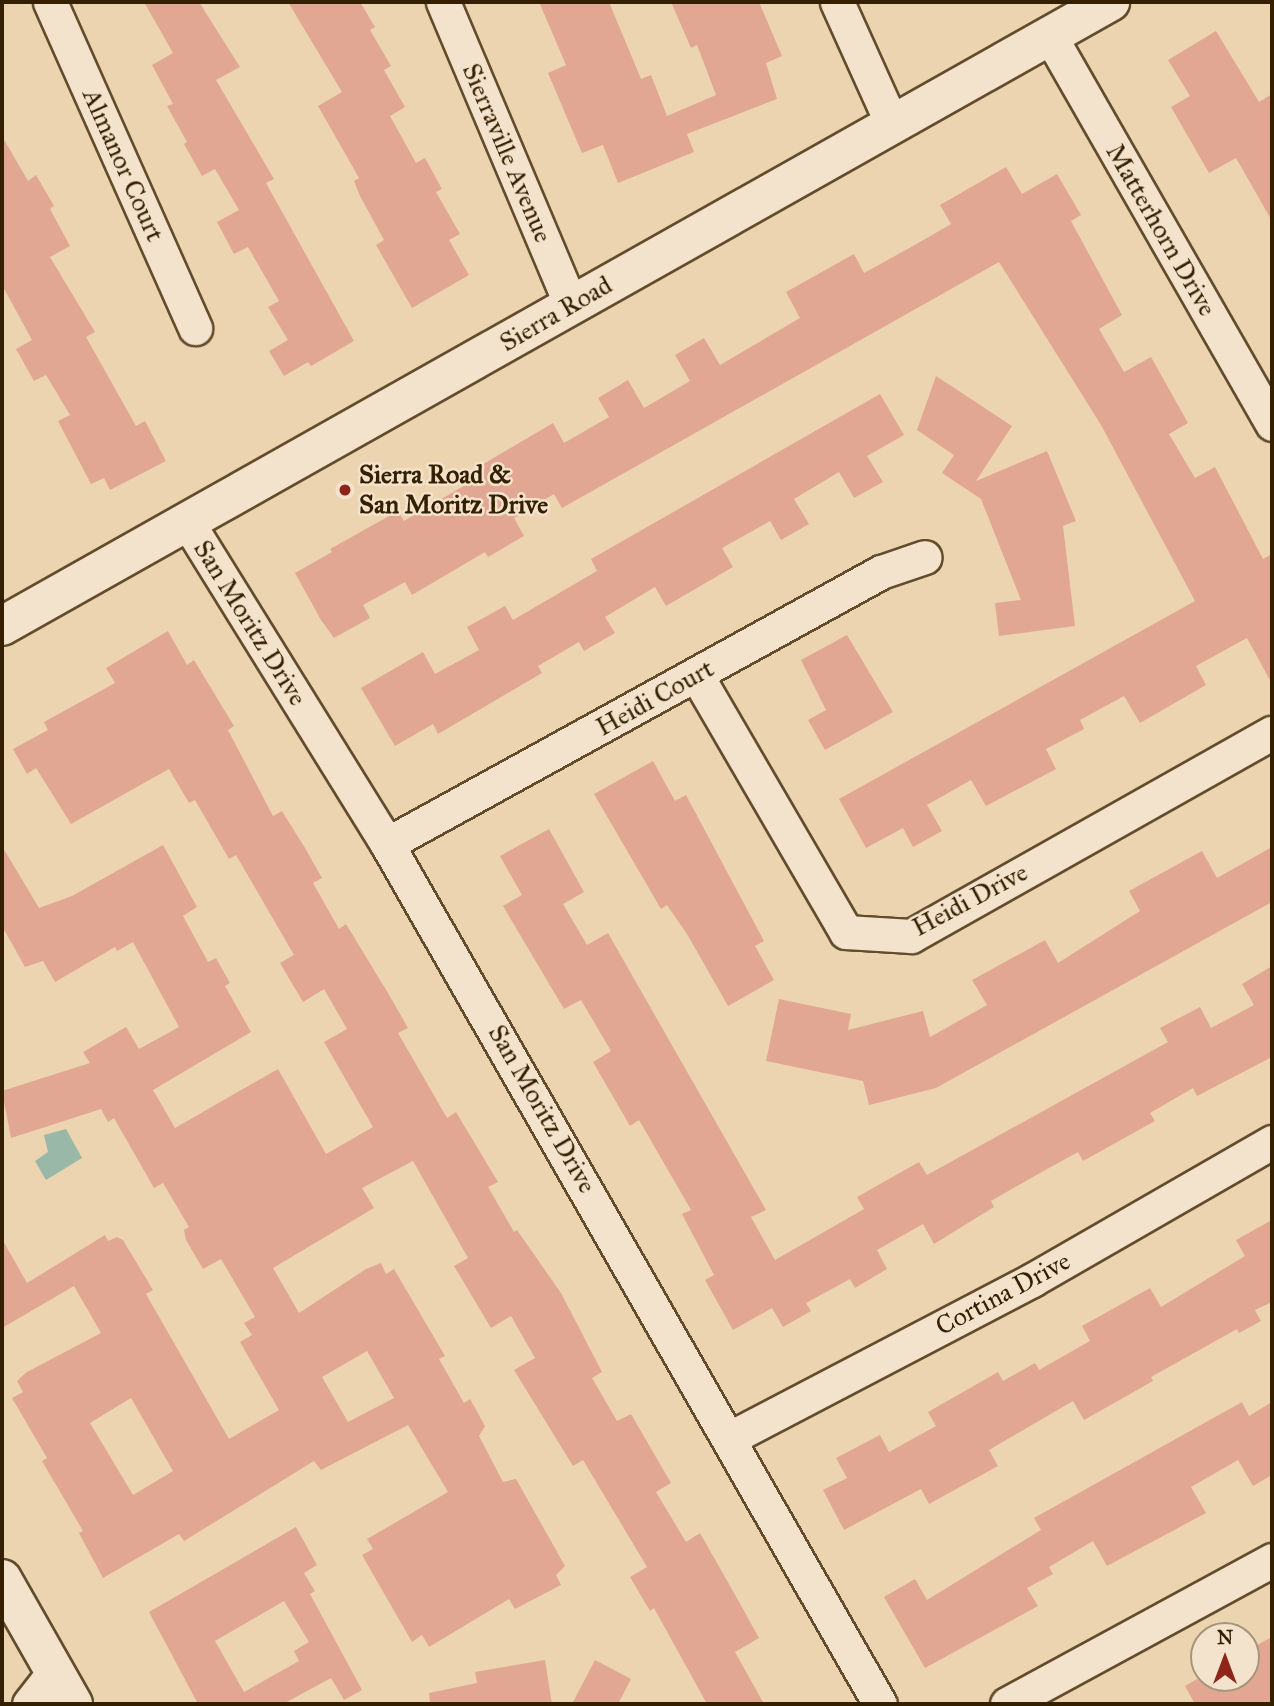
<!DOCTYPE html>
<style>
body{margin:0}
#map{position:relative;width:1274px;height:1706px;overflow:hidden;background:#ecd4b0;font-family:"IM FELL Great Primer",serif}
div>[style]{position:absolute}
.water>*{inset:0;background:#99b8a8}
.building>*{inset:0;background:#e2a793}
.roads{filter:drop-shadow(2px 0 #624c2c) drop-shadow(-2px 0 #624c2c) drop-shadow(0 2px #624c2c) drop-shadow(0 -2px #624c2c)}
.minor>*{height:33px;margin:-16.5px;padding:0 16.5px;transform-origin:16.5px;border-radius:16.5px;background:#f3e3cc}
.tertiary>*{height:38px;margin:-19px;padding:0 19px;transform-origin:19px;border-radius:19px;background:#f3e3cc}
.dots>*{width:19px;height:19px;translate:-50% -50%;box-sizing:border-box;border:4px solid #f3e3cc;border-radius:50%}
span{translate:-50% -50%;white-space:nowrap;text-align:center;line-height:1.15;-webkit-text-stroke:5px #f3e3cc;paint-order:stroke}
.street-label{font-size:26px;color:#341f00}
.poi-label{font-size:26px;color:#341f00;font-weight:700}
.left{translate:0 -50%;text-align:left}
.frame{position:absolute;inset:0;border:4px solid #341f00;pointer-events:none}
.north{position:absolute;left:1190px;top:1622px;width:70px;height:70px;box-sizing:border-box;background:#f3e3cc;border:2px solid #a7957a;border-radius:50%;rotate:0deg;font-size:19px;font-weight:700;line-height:28px;text-align:center;color:#341f00}
.north::after{content:'';display:block;margin:auto;width:24px;height:32px;background:#8f2418;clip-path:polygon(50% 0,100% 100%,50% 72%,0 100%)}
</style>
<div id="map">
<div class="water">
<i style="clip-path:polygon(66px 1129px,82px 1158px,46px 1180px,35px 1161px,48px 1152px,44px 1135px)"></i>
</div>
<div class="building">
<i style="clip-path:polygon(144px 2px,199px 2px,240px 67px,216px 80px,274px 179px,266px 183px,354px 341px,311px 366px,308px 362px,284px 376px,269px 351px,288px 340px,268px 307px,279px 301px,248px 247px,234px 254px,217px 222px,239px 210px,215px 169px,202px 176px,184px 144px,187px 142px,167px 106px,173px 104px,152px 65px,173px 53px)"></i>
<i style="clip-path:polygon(288px 2px,360px 2px,375px 27px,370px 30px,391px 66px,384px 70px,405px 107px,390px 116px,416px 163px,425px 158px,442px 189px,436px 192px,460px 234px,449px 240px,469px 275px,412px 308px,376px 245px,384px 240px,360px 196px,354px 181px,359px 178px,318px 106px,342px 92px)"></i>
<i style="clip-path:polygon(539px 2px,609px 2px,641px 79px,651px 75px,667px 116px,716px 95px,697px 45px,691px 48px,671px 2px,759px 2px,782px 56px,766px 63px,777px 99px,687px 134px,694px 152px,618px 183px,603px 145px,582px 153px,548px 73px,566px 65px)"></i>
<i style="clip-path:polygon(1216px 31px,1259px 102px,1272px 94px,1272px 221px,1236px 158px,1209px 173px,1171px 107px,1190px 96px,1168px 60px)"></i>
<i style="clip-path:polygon(2px 136px,28px 181px,36px 175px,54px 206px,50px 209px,70px 246px,50px 257px,95px 332px,86px 337px,136px 426px,145px 421px,166px 461px,110px 490px,104px 478px,91px 484px,58px 421px,70px 415px,46px 375px,34px 381px,16px 349px,32px 340px,2px 285px)"></i>
<i style="clip-path:polygon(1006px 167px,1022px 194px,1057px 174px,1081px 215px,1071px 221px,1122px 315px,1099px 329px,1124px 372px,1151px 357px,1188px 423px,1169px 434px,1195px 478px,1215px 467px,1263px 559px,1272px 554px,1272px 684px,1247px 638px,1196px 666px,1206px 685px,1140px 723px,1124px 696px,1080px 720px,1084px 729px,1046px 749px,1056px 769px,986px 806px,971px 780px,927px 805px,942px 831px,913px 847px,903px 828px,866px 848px,839px 799px,1195px 601px,1101px 425px,999px 262px,562px 508px,554px 494px,514px 518px,524px 536px,488px 557px,485px 552px,412px 595px,405px 582px,363px 605px,370px 618px,334px 638px,321px 620px,295px 573px,332px 552px,330px 549px,398px 511px,404px 521px,484px 474px,480px 466px,553px 423px,564px 443px,609px 417px,598px 398px,628px 380px,644px 408px,690px 381px,675px 355px,704px 338px,720px 365px,800px 318px,786px 292px,854px 254px,864px 273px,913px 246px,951px 224px,940px 205px)"></i>
<i style="clip-path:polygon(936px 376px,1012px 426px,976px 481px,1047px 451px,1076px 521px,1063px 526px,1075px 626px,999px 636px,995px 603px,1021px 600px,981px 499px,942px 473px,954px 455px,917px 430px)"></i>
<i style="clip-path:polygon(880px 394px,904px 435px,867px 456px,883px 482px,854px 498px,839px 472px,794px 499px,809px 524px,781px 540px,770px 521px,722px 548px,733px 567px,666px 606px,655px 587px,605px 617px,615px 633px,584px 651px,579px 642px,538px 666px,542px 673px,438px 734px,433px 724px,395px 746px,361px 688px,423px 652px,435px 674px,479px 650px,467px 627px,505px 606px,513px 620px,597px 571px,591px 559px)"></i>
<i style="clip-path:polygon(evenodd,168px 631px,187px 665px,194px 660px,234px 726px,228px 730px,273px 816px,282px 811px,305px 848px,322px 878px,313px 883px,339px 929px,346px 924px,388px 993px,408px 1028px,398px 1033px,447px 1118px,456px 1112px,498px 1182px,488px 1187px,514px 1232px,517px 1230px,561px 1293px,602px 1372px,592px 1378px,617px 1421px,631px 1414px,671px 1483px,656px 1492px,686px 1542px,700px 1533px,738px 1600px,759px 1638px,735px 1652px,764px 1704px,707px 1704px,654px 1608px,650px 1611px,630px 1577px,647px 1567px,583px 1460px,573px 1466px,514px 1370px,535px 1358px,511px 1316px,491px 1328px,454px 1266px,468px 1258px,413px 1161px,362px 1188px,374px 1208px,273px 1268px,299px 1313px,366px 1269px,381px 1263px,386px 1274px,394px 1269px,445px 1356px,439px 1359px,464px 1403px,470px 1399px,485px 1426px,479px 1436px,503px 1482px,516px 1479px,565px 1566px,556px 1575px,561px 1585px,515px 1609px,509px 1599px,429px 1647px,422px 1635px,412px 1642px,362px 1555px,373px 1549px,367px 1539px,448px 1492px,408px 1425px,321px 1470px,314px 1461px,184px 1541px,179px 1534px,103px 1578px,79px 1533px,83px 1531px,42px 1461px,47px 1458px,12px 1398px,23px 1392px,17px 1381px,27px 1372px,101px 1333px,74px 1286px,2px 1328px,2px 1239px,27px 1283px,105px 1235px,108px 1241px,117px 1237px,123px 1240px,153px 1290px,146px 1294px,229px 1439px,279px 1410px,240px 1342px,252px 1335px,244px 1323px,255px 1317px,221px 1259px,203px 1269px,186px 1240px,184px 1230px,189px 1227px,163px 1183px,154px 1188px,114px 1118px,108px 1122px,101px 1109px,11px 1138px,2px 1091px,90px 1063px,83px 1052px,126px 1027px,139px 1049px,179px 1027px,133px 942px,117px 951px,115px 947px,55px 982px,43px 961px,25px 967px,2px 926px,2px 846px,39px 908px,72px 896px,163px 845px,197px 907px,183px 916px,208px 962px,216px 958px,230px 983px,225px 986px,251px 1032px,153px 1090px,175px 1128px,278px 1069px,326px 1154px,373px 1127px,324px 1042px,347px 1029px,324px 989px,303px 1002px,280px 963px,294px 955px,236px 855px,229px 859px,195px 800px,189px 803px,169px 769px,71px 824px,36px 768px,27px 774px,13px 749px,48px 730px,44px 722px,115px 683px,106px 668px,168px 631px,367px 1351px,394px 1398px,348px 1422px,322px 1377px,367px 1351px,168px 631px,131px 1398px,173px 1471px,133px 1495px,90px 1423px,131px 1398px)"></i>
<i style="clip-path:polygon(847px 635px,893px 712px,825px 750px,808px 720px,826px 710px,801px 660px)"></i>
<i style="clip-path:polygon(653px 761px,675px 801px,686px 795px,764px 941px,755px 946px,774px 980px,728px 1006px,687px 934px,667px 905px,661px 909px,594px 794px)"></i>
<i style="clip-path:polygon(549px 829px,584px 892px,563px 904px,587px 945px,608px 933px,766px 1210px,751px 1217px,775px 1260px,864px 1209px,857px 1197px,919px 1162px,927px 1175px,1168px 1042px,1160px 1028px,1200px 1007px,1211px 1028px,1254px 1005px,1242px 984px,1272px 966px,1272px 1057px,1197px 1096px,1193px 1088px,1150px 1113px,1155px 1121px,1083px 1161px,1078px 1152px,1031px 1178px,991px 1201px,994px 1207px,934px 1244px,923px 1224px,877px 1250px,887px 1269px,855px 1288px,850px 1279px,806px 1303px,811px 1311px,783px 1327px,772px 1308px,733px 1330px,705px 1280px,714px 1275px,682px 1214px,691px 1210px,639px 1120px,630px 1126px,593px 1062px,611px 1051px,581px 1000px,564px 1009px,503px 906px,522px 895px,500px 856px)"></i>
<i style="clip-path:polygon(1272px 847px,1272px 902px,936px 1088px,869px 1105px,863px 1081px,766px 1061px,779px 999px,851px 1014px,848px 1030px,923px 1011px,930px 1037px,987px 1005px,972px 980px,1045px 940px,1058px 963px,1140px 911px,1129px 891px,1202px 851px,1217px 878px)"></i>
<i style="clip-path:polygon(1272px 1220px,1272px 1302px,1255px 1310px,1261px 1321px,1239px 1333px,1237px 1329px,1151px 1377px,1153px 1381px,1084px 1420px,1073px 1401px,989px 1450px,998px 1466px,929px 1504px,921px 1489px,844px 1530px,823px 1490px,847px 1478px,836px 1458px,880px 1435px,889px 1452px,936px 1426px,928px 1412px,998px 1372px,1003px 1381px,1035px 1363px,1039px 1370px,1090px 1341px,1082px 1326px,1150px 1288px,1161px 1307px,1245px 1256px,1236px 1240px)"></i>
<i style="clip-path:polygon(1242px 1402px,1249px 1416px,1272px 1402px,1272px 1475px,1253px 1486px,1238px 1460px,1191px 1487px,1206px 1513px,1107px 1566px,1093px 1541px,1049px 1567px,1053px 1574px,1027px 1588px,1038px 1606px,925px 1668px,884px 1597px,915px 1579px,927px 1600px,1041px 1530px,1034px 1518px)"></i>
<i style="clip-path:polygon(evenodd,296px 1527px,317px 1565px,304px 1573px,315px 1591px,310px 1594px,362px 1690px,344px 1700px,331px 1678px,283px 1704px,198px 1704px,149px 1612px,296px 1527px,284px 1601px,309px 1642px,294px 1651px,299px 1661px,244px 1692px,215px 1641px,284px 1601px)"></i>
<i style="clip-path:polygon(1272px 1637px,1272px 1704px,1195px 1704px,1185px 1686px,1204px 1675px,1246px 1678px,1246px 1651px)"></i>
<i style="clip-path:polygon(545px 1660px,552px 1704px,430px 1704px,429px 1693px,477px 1683px,475px 1672px)"></i>
<i style="clip-path:polygon(595px 1660px,631px 1679px,618px 1704px,572px 1704px)"></i>
</div>
<div class="roads">
<div class="minor">
<i style="left:50px;top:2px;width:357px;rotate:66deg"></i>
<i style="left:443px;top:2px;width:329px;rotate:67.1deg"></i>
<i style="left:837px;top:2px;width:134px;rotate:65.7deg"></i>
<i style="left:1050px;top:36px;width:447px;rotate:60.2deg"></i>
<i style="left:188px;top:523px;width:378px;rotate:58.2deg"></i>
<i style="left:387px;top:844px;width:991px;rotate:60.18deg"></i>
<i style="left:697px;top:676px;width:296px;rotate:59.8deg"></i>
<i style="left:846px;top:932px;width:65px;rotate:3.5deg"></i>
<i style="left:911px;top:936px;width:414px;rotate:-29.4deg"></i>
<i style="left:387px;top:844px;width:564px;rotate:-28.84deg"></i>
<i style="left:881px;top:572px;width:46px;rotate:-18.8deg"></i>
<i style="left:730px;top:1438px;width:341px;rotate:-27.6deg"></i>
<i style="left:1032px;top:1280px;width:277px;rotate:-29.9deg"></i>
<i style="left:29px;top:1704px;width:41px;rotate:-52deg"></i>
<i style="left:1007px;top:1704px;width:302px;rotate:-28.5deg"></i>
</div>
<div class="tertiary">
<i style="left:2px;top:626px;width:1272px;rotate:-29.39deg"></i>
<i style="left:2px;top:1579px;width:144px;rotate:60.4deg"></i>
</div>
</div>
<div class="dots">
<i style="left:345px;top:490px;background:#8f2418"></i>
</div>
<div class="street-label">
<span style="left:507px;top:153px;rotate:67deg">Sierraville Avenue</span>
<span style="left:123px;top:165px;rotate:66deg">Almanor Court</span>
<span style="left:1161px;top:230px;rotate:60deg">Matterhorn Drive</span>
<span style="left:556px;top:314px;rotate:-30deg">Sierra Road</span>
<span style="left:250px;top:623px;rotate:58deg">San Moritz Drive</span>
<span style="left:655px;top:698px;rotate:-29deg">Heidi Court</span>
<span style="left:970px;top:900px;rotate:-28deg">Heidi Drive</span>
<span style="left:542px;top:1109px;rotate:60deg">San Moritz Drive</span>
<span style="left:1003px;top:1294px;rotate:-28deg">Cortina Drive</span>
</div>
<div class="poi-label">
<span class="left" style="left:359px;top:490px">Sierra Road &amp;<br>San Moritz Drive</span>
</div>
<div class="frame"></div>
<div class="north">N</div>
</div>
